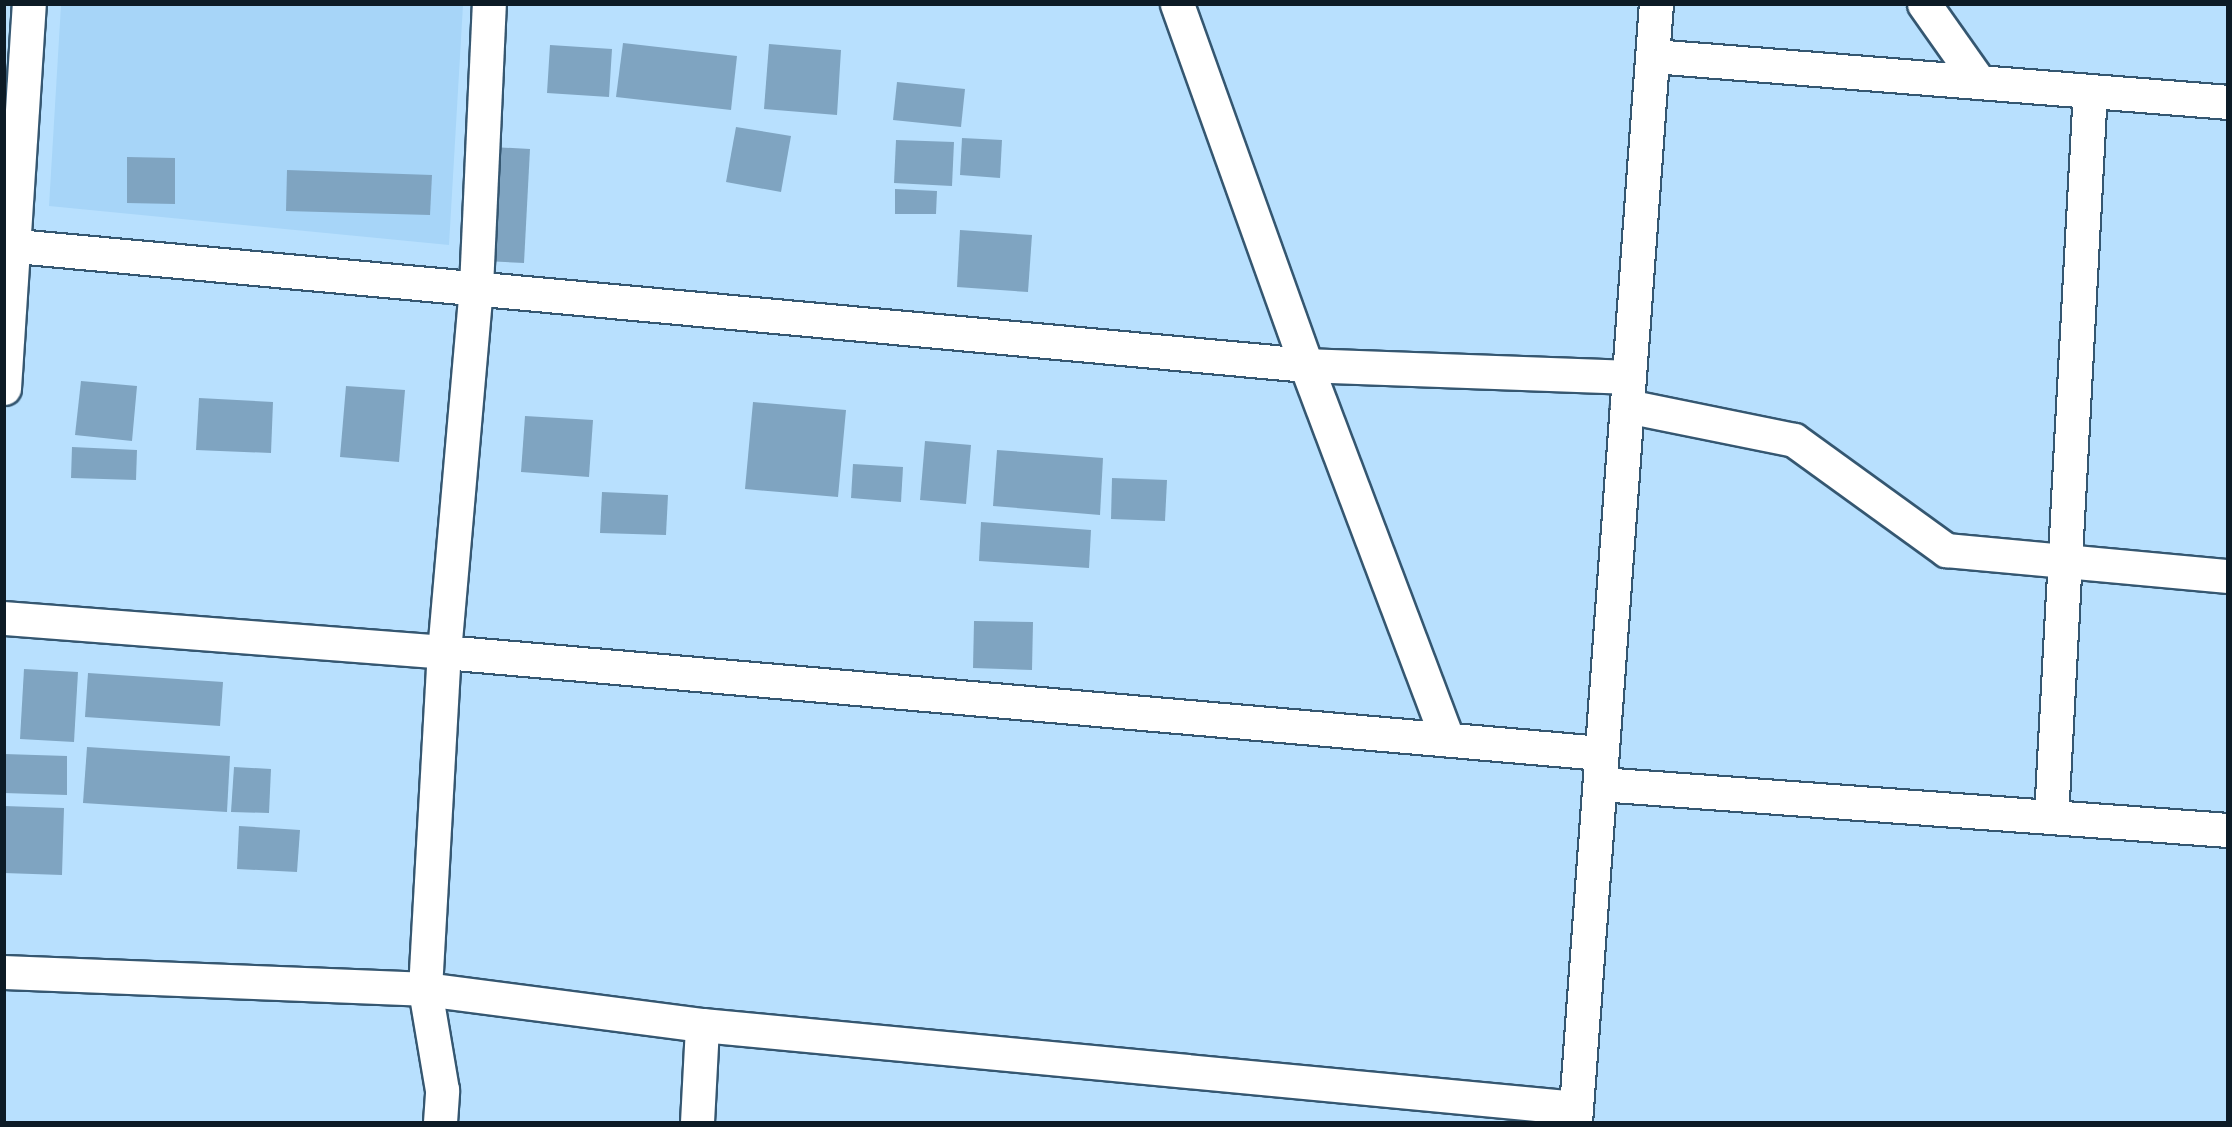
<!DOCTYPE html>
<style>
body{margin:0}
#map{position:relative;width:2232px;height:1127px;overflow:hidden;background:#b8e0fe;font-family:Figtree,sans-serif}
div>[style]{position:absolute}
.built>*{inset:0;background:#a7d5f8}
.building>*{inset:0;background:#7fa4c1}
.roads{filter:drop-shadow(2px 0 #355771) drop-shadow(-2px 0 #355771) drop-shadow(0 2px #355771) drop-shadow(0 -2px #355771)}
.minor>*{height:33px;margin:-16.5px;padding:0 16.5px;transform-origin:16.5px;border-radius:16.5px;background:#fff}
span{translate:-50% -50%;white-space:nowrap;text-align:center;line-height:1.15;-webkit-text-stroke:6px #f8fbff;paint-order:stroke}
.frame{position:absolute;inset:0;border:6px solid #0d1b26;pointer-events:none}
</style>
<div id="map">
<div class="built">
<i style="clip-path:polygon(61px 5px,463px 5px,449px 245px,49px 206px)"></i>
</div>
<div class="building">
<i style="clip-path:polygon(623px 43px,737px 56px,731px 110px,616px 97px)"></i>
<i style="clip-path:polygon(769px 44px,841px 50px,837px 115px,764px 109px)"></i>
<i style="clip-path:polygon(550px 45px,612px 49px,609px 97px,547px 93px)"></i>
<i style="clip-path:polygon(897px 82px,965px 89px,961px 127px,893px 120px)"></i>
<i style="clip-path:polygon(736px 127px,791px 136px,781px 192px,726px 182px)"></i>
<i style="clip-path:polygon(962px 138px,1002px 140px,1000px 178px,960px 175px)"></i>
<i style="clip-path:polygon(896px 140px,954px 142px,952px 186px,894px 183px)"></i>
<i style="clip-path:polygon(491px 147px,530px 149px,524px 263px,485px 261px)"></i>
<i style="clip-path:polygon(127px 157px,175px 158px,175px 204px,127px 203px)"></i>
<i style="clip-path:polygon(287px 170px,432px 175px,430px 215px,286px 211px)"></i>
<i style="clip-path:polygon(895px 189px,937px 191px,936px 214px,895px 214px)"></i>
<i style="clip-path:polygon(960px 230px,1032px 235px,1028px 292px,957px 287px)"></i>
<i style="clip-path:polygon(81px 381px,137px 386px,132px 441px,75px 435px)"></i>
<i style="clip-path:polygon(346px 386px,405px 390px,399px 462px,340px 457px)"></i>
<i style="clip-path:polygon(199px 398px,273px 402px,271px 453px,196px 450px)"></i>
<i style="clip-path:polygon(753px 402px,846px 410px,838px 497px,745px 489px)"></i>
<i style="clip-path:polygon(525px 416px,593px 420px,589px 477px,521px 472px)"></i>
<i style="clip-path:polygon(925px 441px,971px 445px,966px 504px,920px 500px)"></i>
<i style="clip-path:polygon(72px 447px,137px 450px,136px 480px,71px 478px)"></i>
<i style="clip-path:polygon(997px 450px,1103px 458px,1100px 515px,993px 506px)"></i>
<i style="clip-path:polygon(853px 464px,903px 467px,901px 502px,851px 498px)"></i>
<i style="clip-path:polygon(1112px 478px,1167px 480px,1165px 521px,1111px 519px)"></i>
<i style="clip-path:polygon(602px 492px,668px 495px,666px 535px,600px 533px)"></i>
<i style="clip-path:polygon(981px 522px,1091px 530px,1089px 568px,979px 561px)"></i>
<i style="clip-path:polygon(974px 621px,1033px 622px,1032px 670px,973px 668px)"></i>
<i style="clip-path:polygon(24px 669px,78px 672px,74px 742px,20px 739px)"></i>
<i style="clip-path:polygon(88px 673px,223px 682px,220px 726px,85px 717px)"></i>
<i style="clip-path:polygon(87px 747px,230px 756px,227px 812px,83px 803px)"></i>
<i style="clip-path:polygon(4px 754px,67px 756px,67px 795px,4px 793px)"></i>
<i style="clip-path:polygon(234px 767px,271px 769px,269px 813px,231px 812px)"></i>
<i style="clip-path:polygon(4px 806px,64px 808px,62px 875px,4px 873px)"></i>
<i style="clip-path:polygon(239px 826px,300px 830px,297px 872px,237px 869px)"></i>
</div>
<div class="roads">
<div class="minor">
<i style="left:1177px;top:4px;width:383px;rotate:70.3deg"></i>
<i style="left:1306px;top:365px;width:400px;rotate:69.3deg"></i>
<i style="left:1924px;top:4px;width:95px;rotate:54.8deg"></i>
<i style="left:1653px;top:56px;width:577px;rotate:4.57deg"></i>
<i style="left:16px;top:246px;width:1295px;rotate:5.27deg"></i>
<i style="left:1306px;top:365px;width:323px;rotate:2.1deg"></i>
<i style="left:4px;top:388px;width:385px;rotate:-86.3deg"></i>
<i style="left:1627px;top:406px;width:170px;rotate:11.5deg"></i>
<i style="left:1794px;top:440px;width:188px;rotate:35.9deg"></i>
<i style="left:1946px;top:550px;width:283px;rotate:5.3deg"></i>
<i style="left:4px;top:618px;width:441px;rotate:4.4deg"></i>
<i style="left:444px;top:652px;width:1160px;rotate:4.99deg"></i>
<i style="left:1600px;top:784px;width:630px;rotate:4.19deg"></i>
<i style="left:2051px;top:817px;width:727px;rotate:-86.93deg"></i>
<i style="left:4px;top:972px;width:421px;rotate:2.3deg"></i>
<i style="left:425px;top:989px;width:279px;rotate:7.4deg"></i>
<i style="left:702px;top:1025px;width:878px;rotate:5.42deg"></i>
<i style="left:440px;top:1122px;width:32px;rotate:-86deg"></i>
<i style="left:442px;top:1090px;width:102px;rotate:-99.6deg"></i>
<i style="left:425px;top:989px;width:338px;rotate:-86.8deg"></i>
<i style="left:444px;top:652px;width:366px;rotate:-85deg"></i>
<i style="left:476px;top:287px;width:283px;rotate:-87.4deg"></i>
<i style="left:697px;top:1122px;width:97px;rotate:-87deg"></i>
<i style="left:1575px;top:1122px;width:1121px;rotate:-85.86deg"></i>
</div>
</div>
<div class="frame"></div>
</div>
